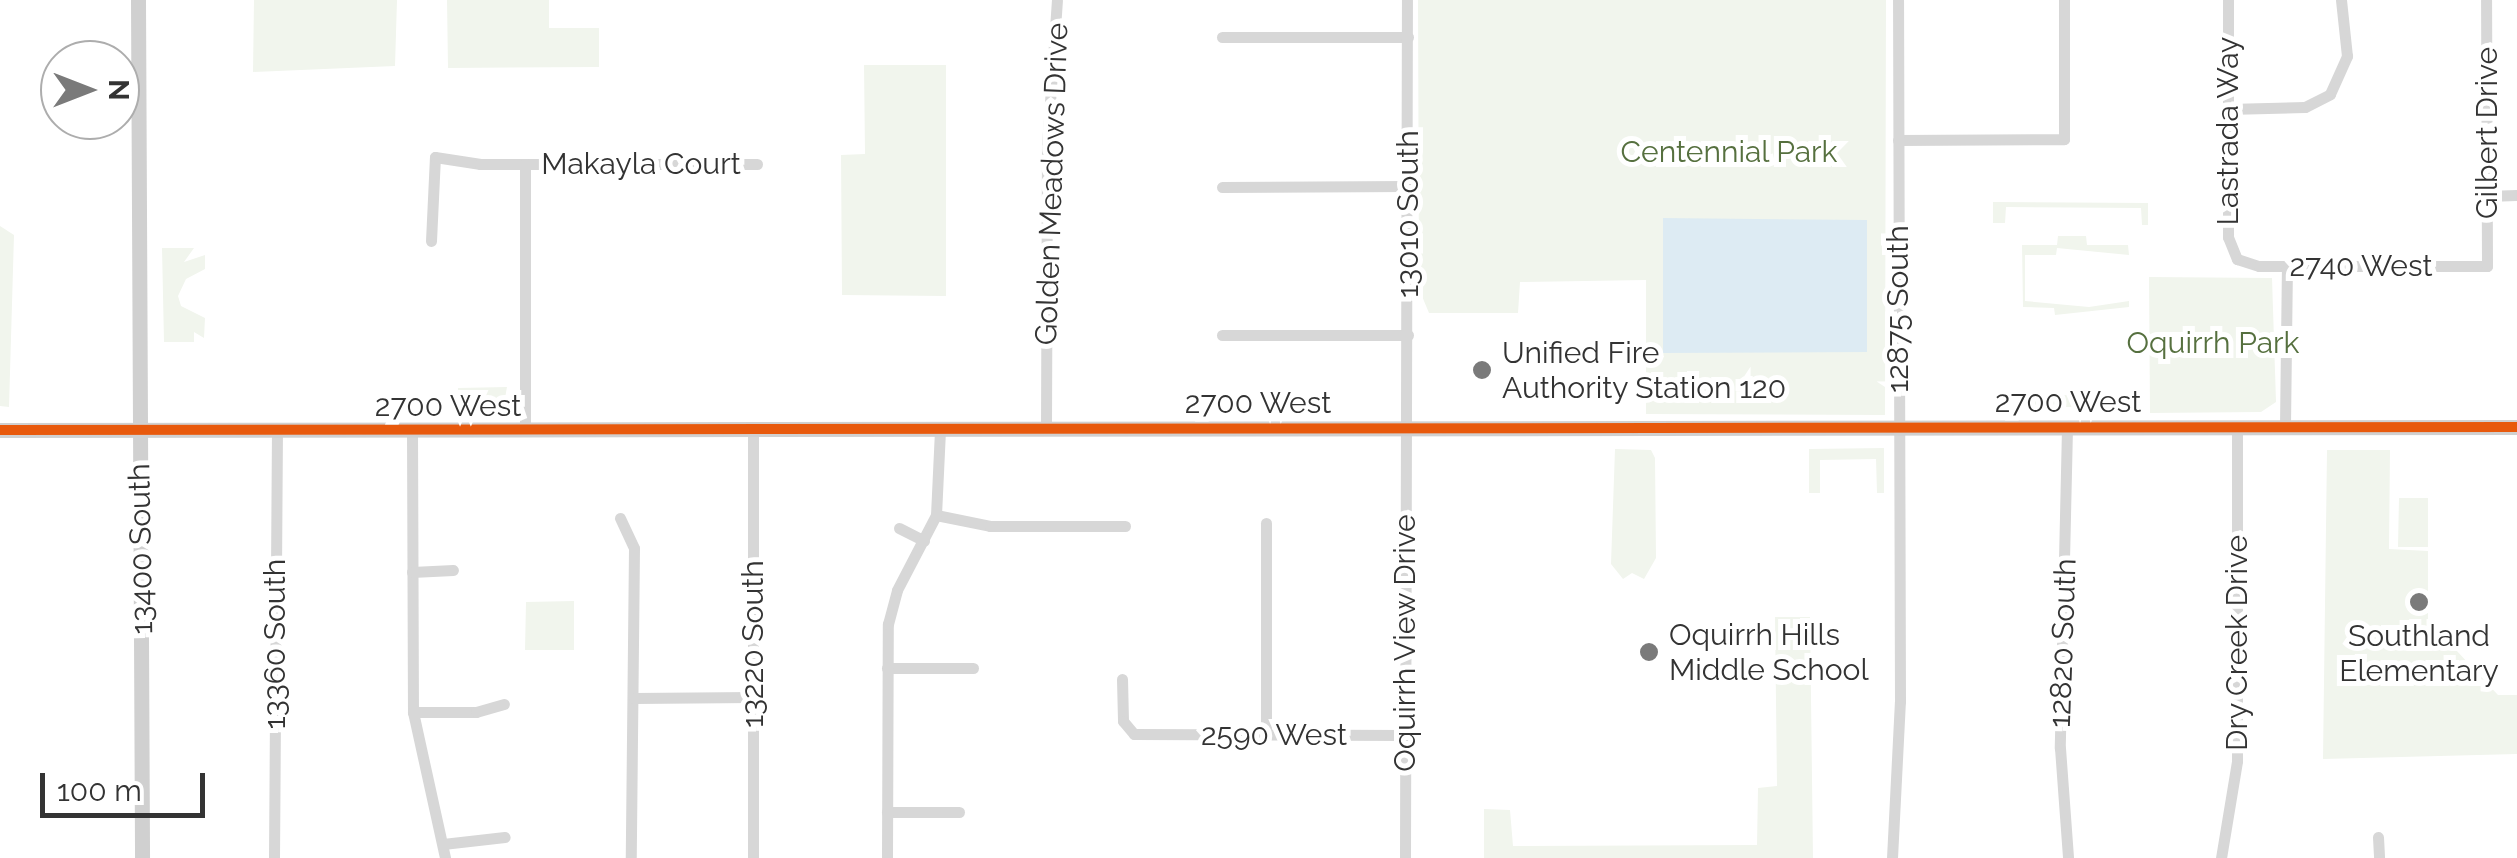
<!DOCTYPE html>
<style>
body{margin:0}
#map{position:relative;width:2517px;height:858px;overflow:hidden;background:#fff;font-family:Raleway,sans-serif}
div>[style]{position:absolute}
.green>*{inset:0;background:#f1f5ed}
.water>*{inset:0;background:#ddebf3}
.stream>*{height:4px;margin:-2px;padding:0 2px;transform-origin:2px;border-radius:2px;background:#ddebf3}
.street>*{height:11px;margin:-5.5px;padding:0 5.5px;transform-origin:5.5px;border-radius:5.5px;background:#d7d7d7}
.secondary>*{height:15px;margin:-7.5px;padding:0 7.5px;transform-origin:7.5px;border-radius:7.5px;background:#d0d0d0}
.cycleway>*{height:10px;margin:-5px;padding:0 5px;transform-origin:5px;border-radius:5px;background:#e8590c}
.dots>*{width:28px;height:28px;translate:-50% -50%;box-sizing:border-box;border:5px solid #fff;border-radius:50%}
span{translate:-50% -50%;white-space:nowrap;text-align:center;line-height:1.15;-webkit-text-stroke:10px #fff;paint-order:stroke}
.street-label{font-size:30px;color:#333}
.park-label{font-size:30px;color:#56703f}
.poi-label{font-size:30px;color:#333}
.left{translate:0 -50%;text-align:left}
.north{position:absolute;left:40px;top:40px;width:100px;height:100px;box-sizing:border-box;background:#fff;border:2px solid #adadad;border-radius:50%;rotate:90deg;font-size:28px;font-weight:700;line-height:40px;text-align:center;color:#333}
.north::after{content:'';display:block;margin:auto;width:35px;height:45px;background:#7a7a7a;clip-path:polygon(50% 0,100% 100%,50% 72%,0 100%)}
.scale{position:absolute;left:40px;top:773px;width:165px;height:45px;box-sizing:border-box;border:5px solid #333;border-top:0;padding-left:12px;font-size:30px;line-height:35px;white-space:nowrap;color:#333;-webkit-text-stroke:8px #fff;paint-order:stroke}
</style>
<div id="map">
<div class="green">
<i style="clip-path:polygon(254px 0,397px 0,395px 66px,253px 72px)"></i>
<i style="clip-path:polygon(447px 0,549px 0,549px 28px,599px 28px,599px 67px,448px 68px)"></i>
<i style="clip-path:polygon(1418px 0,1886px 0,1885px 415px,1646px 414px,1646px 280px,1520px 282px,1518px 313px,1429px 313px,1419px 289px)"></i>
<i style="clip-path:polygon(864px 65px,946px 65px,946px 296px,842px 295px,841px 155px,865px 154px)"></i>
<i style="clip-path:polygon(1993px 202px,2148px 203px,2148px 225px,2142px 225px,2141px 208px,2006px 207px,2005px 223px,1993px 223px)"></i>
<i style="clip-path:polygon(0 226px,14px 235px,9px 407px,0 406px)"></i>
<i style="clip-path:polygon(2058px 236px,2086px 236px,2087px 245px,2128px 245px,2129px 255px,2057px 248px,2056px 255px,2025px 255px,2025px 301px,2089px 307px,2129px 301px,2129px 307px,2055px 315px,2054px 308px,2023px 307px,2022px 245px,2057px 245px)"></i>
<i style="clip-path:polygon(194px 248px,184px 262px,205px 255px,205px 269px,186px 279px,178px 296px,181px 306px,205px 318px,204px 338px,194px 332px,194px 342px,164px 342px,162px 248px)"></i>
<i style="clip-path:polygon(2149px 277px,2272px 278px,2276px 402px,2261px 412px,2150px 413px)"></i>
<i style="clip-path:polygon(507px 387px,503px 409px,458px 409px,458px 388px)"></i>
<i style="clip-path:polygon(2019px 391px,2024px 401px,2087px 392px,2087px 401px,2130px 401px,2131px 407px,2019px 407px)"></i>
<i style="clip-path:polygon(1884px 448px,1884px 493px,1877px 493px,1876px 459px,1820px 460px,1820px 493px,1809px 493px,1809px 449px)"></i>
<i style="clip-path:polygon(1615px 449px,1651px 450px,1655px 458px,1656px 558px,1644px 579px,1632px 573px,1623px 579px,1611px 564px)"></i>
<i style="clip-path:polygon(2327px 450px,2390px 450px,2389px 549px,2428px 551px,2428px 620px,2498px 695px,2517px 695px,2517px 754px,2323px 759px)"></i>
<i style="clip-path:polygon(2399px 498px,2428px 498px,2428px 547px,2398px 547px)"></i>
<i style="clip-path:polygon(574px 601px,574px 650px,525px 650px,526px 602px)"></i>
<i style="clip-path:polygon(1775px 617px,1810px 617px,1813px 858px,1484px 858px,1484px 809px,1510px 810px,1513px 846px,1757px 845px,1758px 788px,1777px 786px)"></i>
</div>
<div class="water">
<i style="clip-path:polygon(1663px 218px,1867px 220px,1867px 352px,1663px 353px)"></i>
</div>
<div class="stream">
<i style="left:466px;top:404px;width:4px;rotate:45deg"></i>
</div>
<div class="street">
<i style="left:2228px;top:0;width:237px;rotate:90deg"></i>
<i style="left:2228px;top:237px;width:24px;rotate:68deg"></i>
<i style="left:2237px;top:259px;width:23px;rotate:18deg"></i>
<i style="left:2259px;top:266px;width:228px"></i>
<i style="left:2487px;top:266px;width:266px;rotate:-90.2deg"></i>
<i style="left:1222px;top:37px;width:186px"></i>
<i style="left:2228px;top:109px;width:77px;rotate:-1.5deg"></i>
<i style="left:2305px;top:107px;width:28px;rotate:-27deg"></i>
<i style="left:2330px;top:94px;width:42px;rotate:-65.9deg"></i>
<i style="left:2347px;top:56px;width:56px;rotate:-96.1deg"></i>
<i style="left:1898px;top:140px;width:166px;rotate:-0.3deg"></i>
<i style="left:2064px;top:139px;width:139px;rotate:-90deg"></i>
<i style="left:1222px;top:187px;width:186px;rotate:-0.3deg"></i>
<i style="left:2487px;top:196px;width:30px;rotate:-2deg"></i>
<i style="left:431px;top:241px;width:84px;rotate:-87.3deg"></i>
<i style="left:435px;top:157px;width:46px;rotate:8.8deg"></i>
<i style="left:480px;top:164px;width:277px"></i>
<i style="left:1222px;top:335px;width:186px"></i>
<i style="left:2285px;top:426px;width:160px;rotate:-89.3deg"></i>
<i style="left:2067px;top:428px;width:320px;rotate:91.3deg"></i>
<i style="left:2060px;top:748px;width:110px;rotate:85.8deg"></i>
<i style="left:1046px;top:429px;width:283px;rotate:-89.8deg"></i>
<i style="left:1047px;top:146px;width:146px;rotate:-86.1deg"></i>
<i style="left:412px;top:430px;width:282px;rotate:89.8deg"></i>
<i style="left:413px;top:712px;width:149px;rotate:77.6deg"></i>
<i style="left:525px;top:430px;width:266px;rotate:-90deg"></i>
<i style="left:936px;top:515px;width:55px;rotate:11.5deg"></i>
<i style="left:990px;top:526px;width:135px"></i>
<i style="left:620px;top:518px;width:33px;rotate:65deg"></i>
<i style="left:634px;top:548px;width:310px;rotate:90.6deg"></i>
<i style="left:899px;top:528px;width:28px;rotate:27deg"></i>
<i style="left:412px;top:572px;width:41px;rotate:-2.8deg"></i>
<i style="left:887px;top:668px;width:86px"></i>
<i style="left:1122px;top:679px;width:42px;rotate:88.6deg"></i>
<i style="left:1123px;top:721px;width:17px;rotate:50deg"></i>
<i style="left:1134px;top:734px;width:271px;rotate:0.2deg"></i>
<i style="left:634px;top:698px;width:119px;rotate:-0.5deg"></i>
<i style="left:413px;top:712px;width:63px"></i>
<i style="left:476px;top:712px;width:29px;rotate:-16deg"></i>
<i style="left:1266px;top:735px;width:212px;rotate:-90deg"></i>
<i style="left:887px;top:812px;width:72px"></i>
<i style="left:2378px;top:837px;width:21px;rotate:87deg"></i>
<i style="left:443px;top:844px;width:62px;rotate:-6.4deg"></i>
<i style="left:274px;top:858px;width:427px;rotate:-89.6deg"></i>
<i style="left:753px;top:858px;width:428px;rotate:-90deg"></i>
<i style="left:887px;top:858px;width:234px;rotate:-89.8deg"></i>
<i style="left:888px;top:624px;width:35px;rotate:-75deg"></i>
<i style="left:897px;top:590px;width:85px;rotate:-62.5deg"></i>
<i style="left:936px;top:515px;width:86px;rotate:-87.3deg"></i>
<i style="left:1405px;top:858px;width:858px;rotate:-89.87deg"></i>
<i style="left:1892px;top:858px;width:157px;rotate:-87.1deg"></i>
<i style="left:1900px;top:701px;width:701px;rotate:-90.16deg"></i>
<i style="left:2221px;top:858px;width:98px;rotate:-80.6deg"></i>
<i style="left:2237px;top:761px;width:335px;rotate:-90deg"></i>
</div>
<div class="secondary">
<i style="left:138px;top:0;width:858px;rotate:89.73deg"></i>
<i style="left:0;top:430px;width:2517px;rotate:-0.07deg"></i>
</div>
<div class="cycleway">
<i style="left:0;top:430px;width:2517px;rotate:-0.07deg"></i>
</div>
<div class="dots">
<i style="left:1482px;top:370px;background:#7a7a7a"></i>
<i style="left:2419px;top:602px;background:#7a7a7a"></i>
<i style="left:1649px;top:652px;background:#7a7a7a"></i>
</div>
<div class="street-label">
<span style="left:2228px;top:131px;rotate:-90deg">Lastrada Way</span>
<span style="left:2487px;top:133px;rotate:-90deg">Gilbert Drive</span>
<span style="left:641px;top:164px">Makayla Court</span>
<span style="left:1052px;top:184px;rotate:-88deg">Golden Meadows Drive</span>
<span style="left:1408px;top:214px;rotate:-90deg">13010 South</span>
<span style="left:2361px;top:266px">2740 West</span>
<span style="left:1898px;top:309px;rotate:-90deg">12875 South</span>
<span style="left:2068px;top:402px">2700 West</span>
<span style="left:1258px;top:403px">2700 West</span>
<span style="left:448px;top:406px">2700 West</span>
<span style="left:141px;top:549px;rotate:-91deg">13400 South</span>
<span style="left:1405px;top:643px;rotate:-90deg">Oquirrh View Drive</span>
<span style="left:2063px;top:643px;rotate:-88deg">12820 South</span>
<span style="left:2237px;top:643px;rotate:-90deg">Dry Creek Drive</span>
<span style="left:275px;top:644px;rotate:-90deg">13360 South</span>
<span style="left:753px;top:644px;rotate:-90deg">13220 South</span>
<span style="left:1274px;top:735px">2590 West</span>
</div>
<div class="park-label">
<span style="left:1729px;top:152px">Centennial Park</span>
<span style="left:2213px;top:343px">Oquirrh Park</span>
</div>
<div class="poi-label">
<span class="left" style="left:1502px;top:370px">Unified Fire<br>Authority Station 120</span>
<span class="left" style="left:1669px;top:652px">Oquirrh Hills<br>Middle School</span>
<span style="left:2419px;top:653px">Southland<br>Elementary</span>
</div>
<div class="north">N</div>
<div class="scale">100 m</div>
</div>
